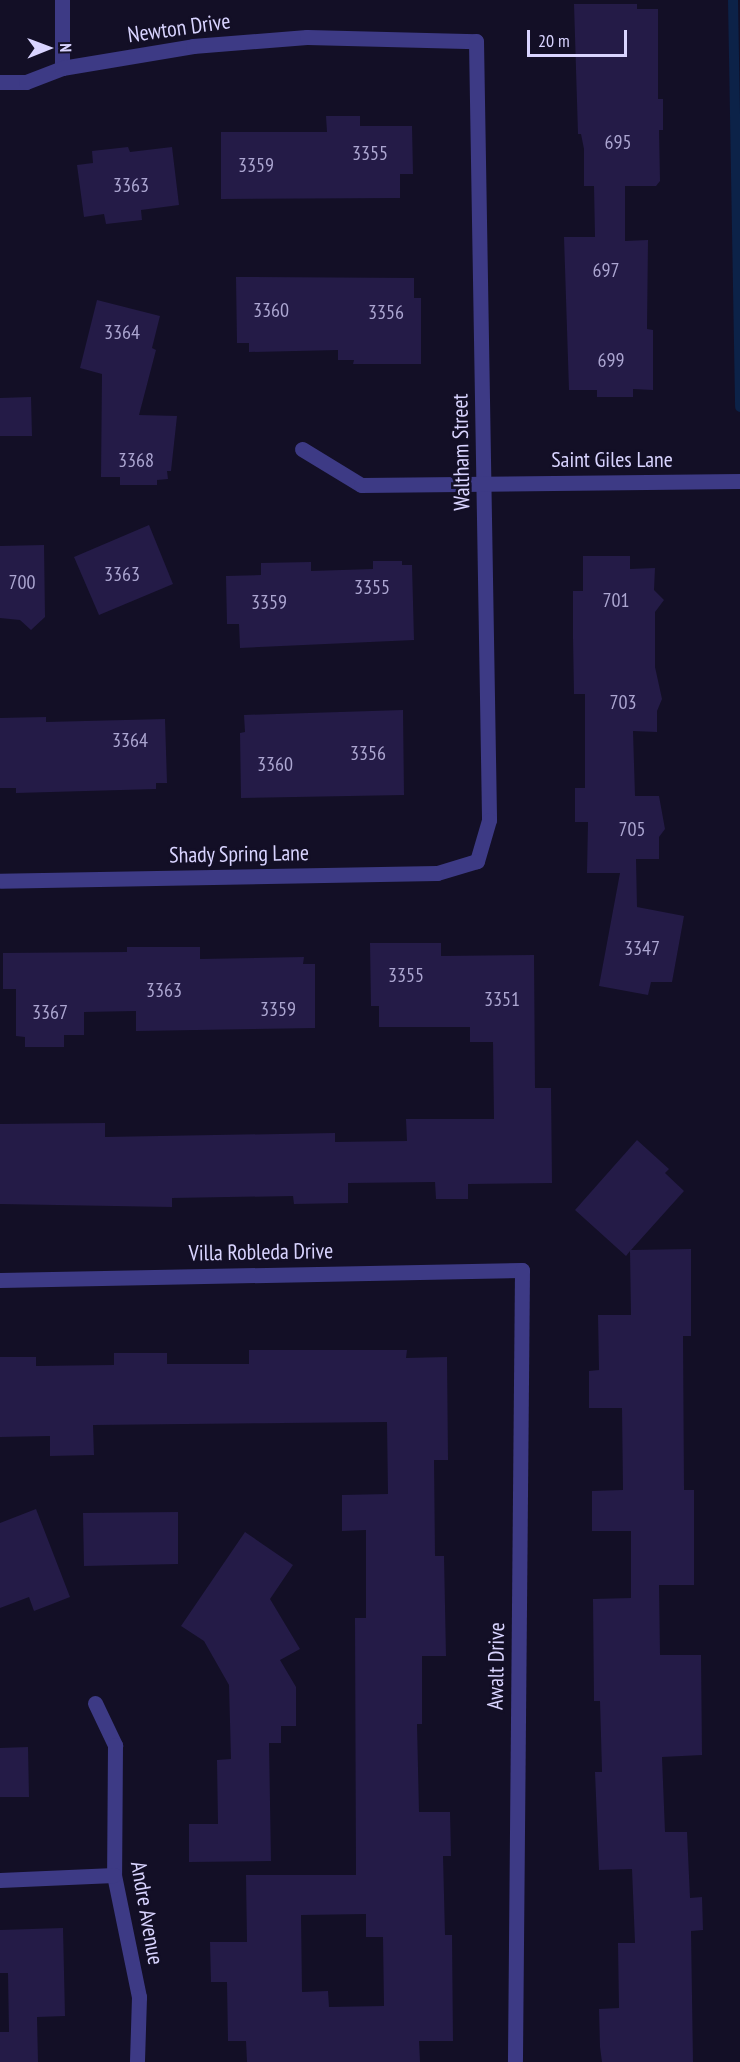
<!DOCTYPE html>
<style>
body{margin:0}
#map{position:relative;width:740px;height:2062px;overflow:hidden;background:#130f26;font-family:"PT Sans Narrow",sans-serif}
div>[style]{position:absolute}
.stream>*{height:10px;margin:-5px;padding:0 5px;transform-origin:5px;border-radius:5px;background:#0c2248}
.building>*{inset:0;background:#241b47}
.street>*{height:15px;margin:-7.5px;padding:0 7.5px;transform-origin:7.5px;border-radius:7.5px;background:#3d3a85}
span{translate:-50% -50%;white-space:nowrap;text-align:center;line-height:1.15;-webkit-text-stroke:5px #130f26;paint-order:stroke}
.number-label{font-size:20px;color:#aca6d1}
.number-label span{-webkit-text-stroke-width:0}
.street-label{font-size:22px;color:#d9d4ff}
.north{position:absolute;left:18px;top:18px;width:60px;height:60px;-webkit-text-stroke:4px #130f26;paint-order:stroke;rotate:89deg;font-size:16px;font-weight:700;line-height:24px;text-align:center;color:#d9d4ff}
.north::after{content:'';display:block;margin:auto;width:21px;height:27px;background:#d9d4ff;clip-path:polygon(50% 0,100% 100%,50% 72%,0 100%)}
.scale{position:absolute;left:527px;top:30px;width:100px;height:27px;box-sizing:border-box;border:3px solid #d9d4ff;border-top:0;padding-left:8px;font-size:18px;line-height:21px;white-space:nowrap;color:#d9d4ff;-webkit-text-stroke:4px #130f26;paint-order:stroke}
</style>
<div id="map">
<div class="stream">
<i style="left:733px;top:0;width:407px;rotate:89deg"></i>
</div>
<div class="building">
<i style="clip-path:polygon(574px 4px,637px 4px,637px 9px,658px 9px,658px 99px,663px 99px,663px 130px,659px 130px,660px 181px,656px 186px,625px 186px,625px 241px,648px 240px,647px 329px,653px 330px,653px 390px,633px 389px,633px 397px,597px 397px,597px 390px,569px 390px,564px 237px,595px 237px,594px 186px,584px 186px,584px 149px,581px 134px,578px 134px)"></i>
<i style="clip-path:polygon(326px 116px,360px 116px,360px 126px,412px 126px,413px 174px,400px 174px,400px 198px,221px 199px,221px 132px,327px 132px)"></i>
<i style="clip-path:polygon(128px 147px,130px 152px,172px 147px,179px 205px,141px 210px,142px 220px,106px 224px,104px 214px,84px 217px,77px 165px,93px 163px,92px 151px)"></i>
<i style="clip-path:polygon(236px 277px,414px 278px,414px 298px,421px 298px,421px 364px,353px 364px,354px 360px,338px 360px,338px 350px,249px 352px,249px 343px,237px 343px)"></i>
<i style="clip-path:polygon(97px 300px,160px 316px,152px 348px,156px 350px,139px 415px,177px 416px,171px 471px,167px 471px,168px 479px,157px 480px,157px 485px,120px 485px,120px 477px,101px 477px,102px 374px,80px 368px)"></i>
<i style="clip-path:polygon(31px 397px,32px 436px,0 436px,0 398px)"></i>
<i style="clip-path:polygon(149px 525px,173px 584px,99px 615px,74px 557px)"></i>
<i style="clip-path:polygon(44px 545px,45px 617px,31px 630px,20px 620px,0 618px,0 546px)"></i>
<i style="clip-path:polygon(583px 556px,630px 556px,630px 569px,655px 568px,654px 590px,664px 600px,655px 612px,655px 667px,662px 699px,657px 711px,657px 732px,633px 731px,635px 796px,659px 796px,665px 829px,659px 837px,659px 859px,636px 859px,637px 907px,684px 916px,672px 982px,651px 982px,648px 995px,599px 986px,620px 873px,587px 873px,588px 822px,575px 822px,575px 788px,585px 788px,585px 694px,574px 694px,573px 637px,573px 591px,583px 591px)"></i>
<i style="clip-path:polygon(373px 561px,402px 561px,402px 565px,412px 565px,414px 640px,240px 648px,239px 624px,227px 624px,226px 576px,261px 575px,261px 563px,311px 562px,311px 571px,373px 569px)"></i>
<i style="clip-path:polygon(403px 710px,404px 795px,241px 798px,240px 733px,245px 732px,244px 715px)"></i>
<i style="clip-path:polygon(46px 717px,46px 722px,165px 719px,167px 783px,156px 783px,156px 789px,16px 793px,16px 788px,0 788px,0 718px)"></i>
<i style="clip-path:polygon(370px 943px,441px 943px,441px 956px,534px 955px,535px 1088px,551px 1088px,552px 1183px,468px 1184px,468px 1199px,436px 1199px,435px 1182px,348px 1183px,348px 1203px,294px 1204px,293px 1196px,172px 1198px,172px 1207px,0 1204px,0 1124px,105px 1123px,105px 1137px,335px 1133px,335px 1142px,407px 1141px,406px 1119px,494px 1119px,493px 1042px,470px 1042px,470px 1027px,379px 1027px,379px 1006px,371px 1006px)"></i>
<i style="clip-path:polygon(127px 947px,200px 947px,200px 959px,304px 957px,303px 964px,315px 964px,315px 1028px,136px 1031px,136px 1011px,84px 1012px,84px 1035px,64px 1035px,64px 1047px,25px 1047px,25px 1037px,16px 1036px,16px 989px,3px 989px,3px 953px,127px 952px)"></i>
<i style="clip-path:polygon(637px 1140px,669px 1169px,665px 1173px,684px 1191px,631px 1250px,691px 1249px,691px 1336px,683px 1336px,684px 1490px,694px 1490px,694px 1585px,659px 1585px,660px 1655px,701px 1655px,702px 1755px,662px 1757px,665px 1832px,687px 1832px,690px 1898px,702px 1897px,703px 1930px,691px 1931px,693px 2062px,602px 2062px,600px 2047px,599px 2009px,619px 2008px,618px 1943px,635px 1943px,632px 1869px,599px 1870px,595px 1772px,602px 1772px,600px 1701px,594px 1701px,593px 1599px,631px 1598px,631px 1531px,592px 1531px,592px 1491px,623px 1490px,622px 1408px,589px 1408px,589px 1371px,599px 1370px,598px 1315px,631px 1315px,630px 1251px,626px 1256px,575px 1210px)"></i>
<i style="clip-path:polygon(evenodd,249px 1350px,407px 1350px,406px 1358px,447px 1357px,448px 1460px,434px 1460px,435px 1556px,444px 1556px,446px 1656px,422px 1656px,422px 1724px,417px 1724px,419px 1812px,450px 1812px,451px 1856px,443px 1856px,445px 1935px,452px 1935px,453px 2041px,419px 2041px,420px 2062px,247px 2062px,246px 2041px,228px 2041px,227px 1982px,211px 1982px,210px 1942px,247px 1942px,246px 1875px,356px 1875px,355px 1618px,366px 1618px,366px 1530px,342px 1531px,342px 1495px,388px 1494px,387px 1422px,93px 1425px,94px 1455px,50px 1456px,50px 1436px,0 1437px,0 1357px,36px 1357px,36px 1366px,114px 1365px,114px 1353px,167px 1353px,167px 1364px,249px 1364px,249px 1350px,366px 1914px,366px 1937px,383px 1937px,384px 2006px,329px 2007px,328px 1991px,302px 1992px,301px 1915px,366px 1914px)"></i>
<i style="clip-path:polygon(36px 1509px,70px 1597px,34px 1611px,29px 1597px,0 1608px,0 1523px)"></i>
<i style="clip-path:polygon(178px 1512px,178px 1564px,84px 1566px,83px 1513px)"></i>
<i style="clip-path:polygon(245px 1532px,293px 1565px,270px 1599px,300px 1649px,280px 1660px,296px 1687px,296px 1726px,281px 1726px,281px 1743px,269px 1743px,271px 1861px,189px 1862px,189px 1824px,218px 1824px,217px 1760px,231px 1759px,229px 1685px,204px 1641px,181px 1626px)"></i>
<i style="clip-path:polygon(28px 1747px,29px 1797px,0 1797px,0 1748px)"></i>
<i style="clip-path:polygon(63px 1928px,65px 2016px,37px 2017px,38px 2062px,0 2062px,0 2032px,9px 2032px,8px 1973px,0 1973px,0 1930px)"></i>
</div>
<div class="street">
<i style="left:62px;top:0;width:68px;rotate:90deg"></i>
<i style="left:0;top:82px;width:26px"></i>
<i style="left:26px;top:82px;width:39px;rotate:-21deg"></i>
<i style="left:62px;top:68px;width:133px;rotate:-9.5deg"></i>
<i style="left:193px;top:46px;width:114px;rotate:-4.5deg"></i>
<i style="left:307px;top:37px;width:169px;rotate:1.4deg"></i>
<i style="left:476px;top:41px;width:779px;rotate:89.04deg"></i>
<i style="left:489px;top:820px;width:43px;rotate:106.3deg"></i>
<i style="left:477px;top:861px;width:42px;rotate:163.3deg"></i>
<i style="left:437px;top:873px;width:437px;rotate:179deg"></i>
<i style="left:302px;top:449px;width:69px;rotate:31.4deg"></i>
<i style="left:361px;top:485px;width:379px;rotate:-0.6deg"></i>
<i style="left:0;top:1280px;width:522px;rotate:-1.1deg"></i>
<i style="left:522px;top:1270px;width:792px;rotate:90.51deg"></i>
<i style="left:95px;top:1703px;width:47px;rotate:64.5deg"></i>
<i style="left:115px;top:1745px;width:130px;rotate:90.4deg"></i>
<i style="left:114px;top:1875px;width:125px;rotate:78.4deg"></i>
<i style="left:139px;top:1997px;width:65px;rotate:91.8deg"></i>
<i style="left:0;top:1880px;width:114px;rotate:-2.5deg"></i>
</div>
<div class="number-label">
<span style="left:618px;top:142px">695</span>
<span style="left:370px;top:153px">3355</span>
<span style="left:256px;top:165px">3359</span>
<span style="left:131px;top:185px">3363</span>
<span style="left:606px;top:270px">697</span>
<span style="left:271px;top:310px">3360</span>
<span style="left:386px;top:312px">3356</span>
<span style="left:122px;top:332px">3364</span>
<span style="left:611px;top:360px">699</span>
<span style="left:136px;top:460px">3368</span>
<span style="left:122px;top:574px">3363</span>
<span style="left:22px;top:582px">700</span>
<span style="left:372px;top:587px">3355</span>
<span style="left:616px;top:600px">701</span>
<span style="left:269px;top:602px">3359</span>
<span style="left:623px;top:702px">703</span>
<span style="left:130px;top:740px">3364</span>
<span style="left:368px;top:753px">3356</span>
<span style="left:275px;top:764px">3360</span>
<span style="left:632px;top:829px">705</span>
<span style="left:642px;top:948px">3347</span>
<span style="left:406px;top:975px">3355</span>
<span style="left:164px;top:990px">3363</span>
<span style="left:502px;top:999px">3351</span>
<span style="left:278px;top:1009px">3359</span>
<span style="left:50px;top:1012px">3367</span>
</div>
<div class="street-label">
<span style="left:179px;top:28px;rotate:-8deg">Newton Drive</span>
<span style="left:461px;top:452px;rotate:-91deg">Waltham Street</span>
<span style="left:612px;top:460px">Saint Giles Lane</span>
<span style="left:239px;top:854px;rotate:-1deg">Shady Spring Lane</span>
<span style="left:261px;top:1252px;rotate:-1deg">Villa Robleda Drive</span>
<span style="left:496px;top:1666px;rotate:-89deg">Awalt Drive</span>
<span style="left:147px;top:1913px;rotate:80deg">Andre Avenue</span>
</div>
<div class="north">N</div>
<div class="scale">20 m</div>
</div>
